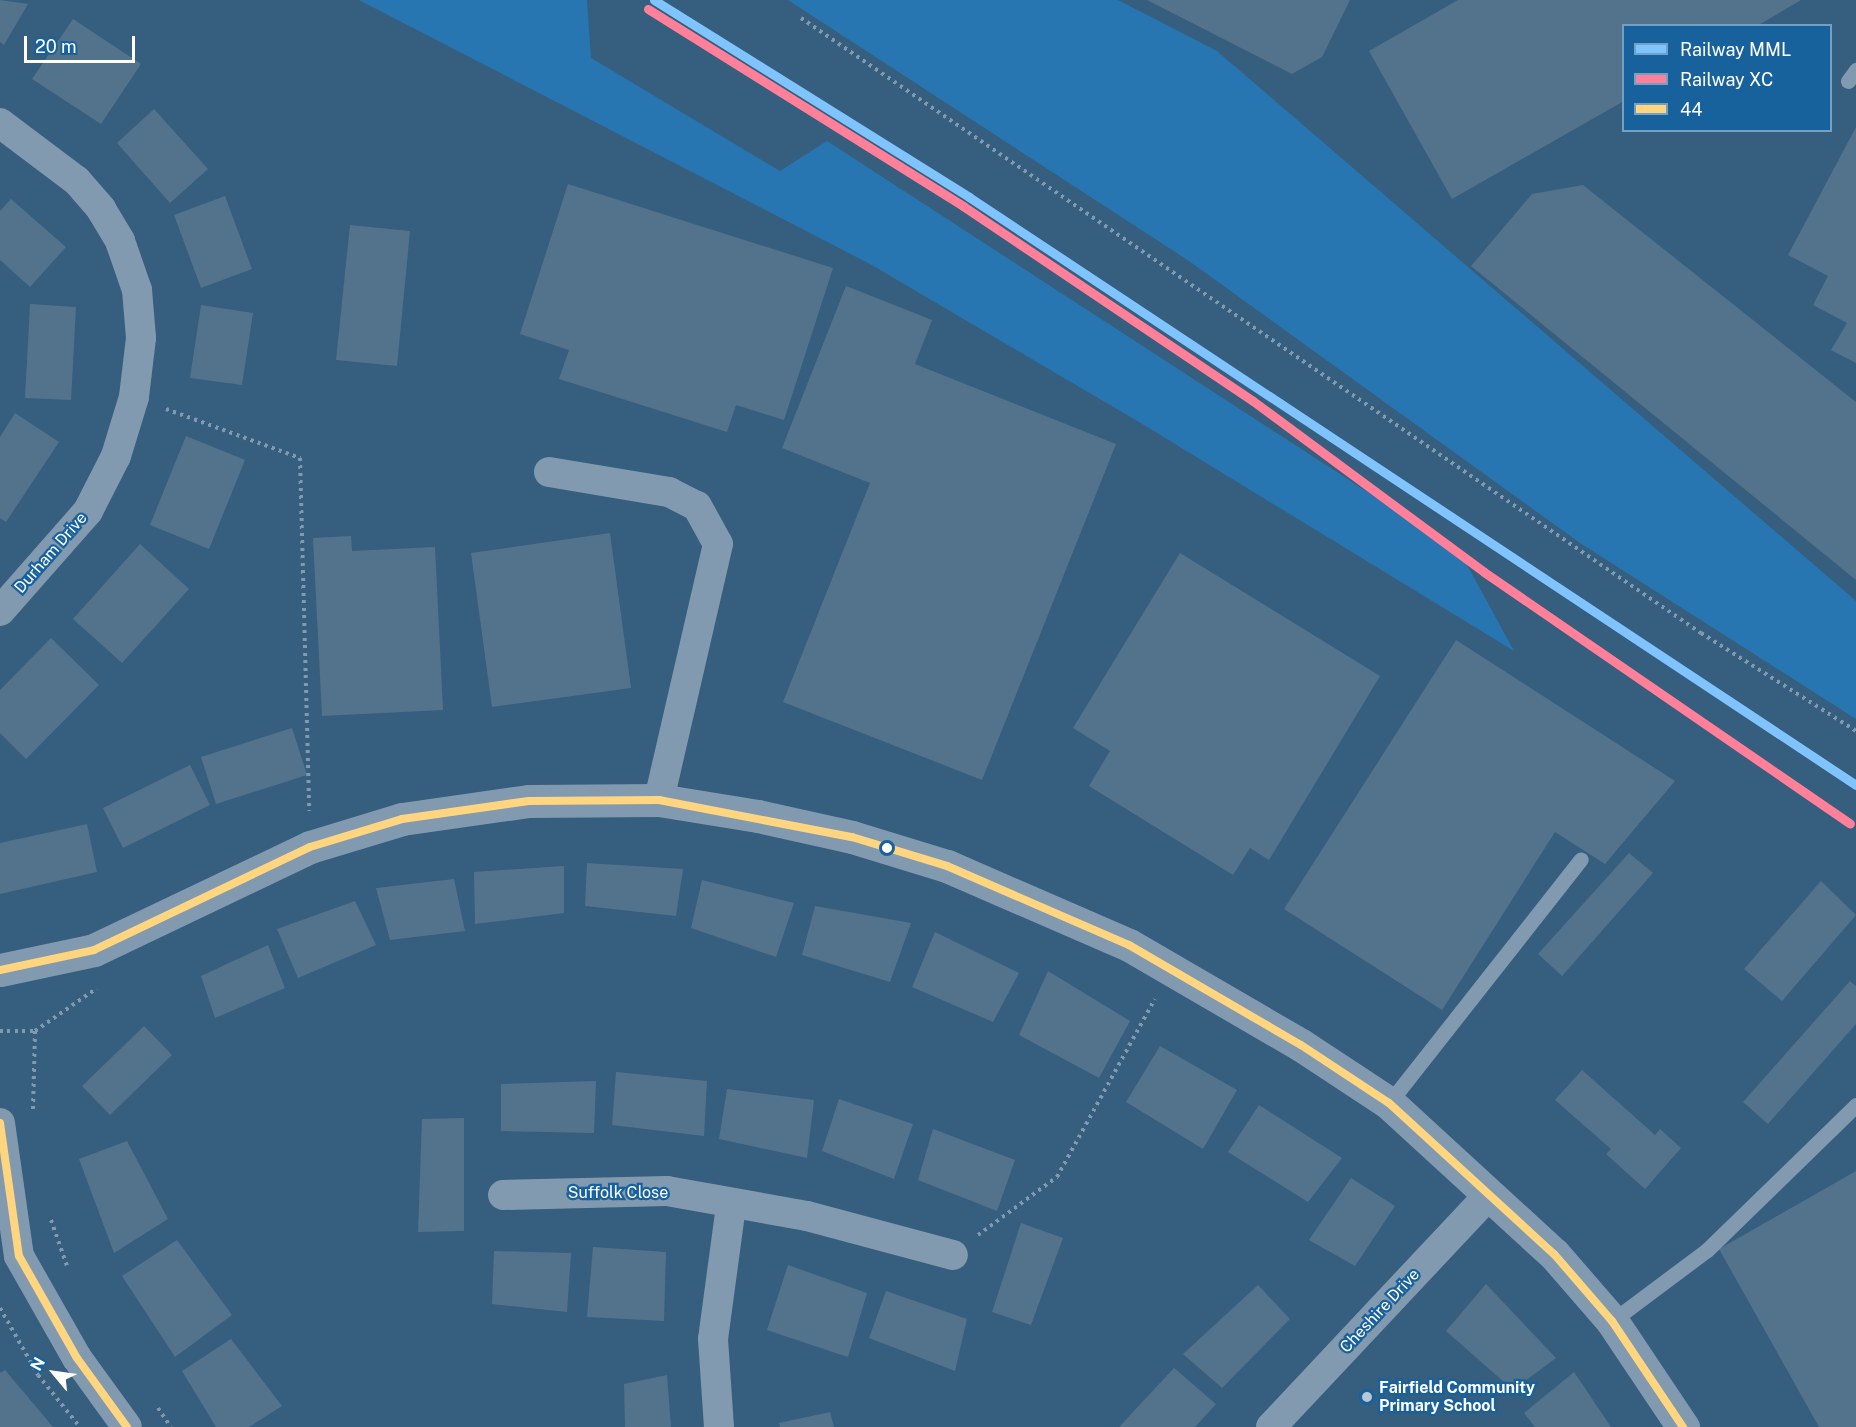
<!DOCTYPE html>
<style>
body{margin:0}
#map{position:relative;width:1856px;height:1427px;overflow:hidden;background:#365e7e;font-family:"Public Sans",sans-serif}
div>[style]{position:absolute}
.green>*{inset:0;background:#2876b1}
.building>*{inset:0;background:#53738c}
.path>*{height:4px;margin-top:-2px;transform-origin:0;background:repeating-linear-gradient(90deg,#819ab0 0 3px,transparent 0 7.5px)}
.service>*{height:15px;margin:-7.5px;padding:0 7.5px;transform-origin:7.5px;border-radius:7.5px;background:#819ab0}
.minor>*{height:30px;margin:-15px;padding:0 15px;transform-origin:15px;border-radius:15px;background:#819ab0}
.tertiary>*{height:33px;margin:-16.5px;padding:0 16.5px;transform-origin:16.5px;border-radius:16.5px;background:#819ab0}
.bus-1>*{height:8px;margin:-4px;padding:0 4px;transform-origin:4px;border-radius:4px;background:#ffd580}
.rail-1>*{height:9px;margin:-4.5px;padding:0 4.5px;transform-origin:4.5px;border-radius:4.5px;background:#80c4ff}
.rail-2>*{height:9px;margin:-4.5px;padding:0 4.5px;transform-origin:4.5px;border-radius:4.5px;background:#ff8098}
.dots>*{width:16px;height:16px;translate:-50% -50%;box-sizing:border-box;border:3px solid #17619d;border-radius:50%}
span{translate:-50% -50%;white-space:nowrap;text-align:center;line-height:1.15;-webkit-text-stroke:4.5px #17619d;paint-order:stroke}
.street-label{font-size:16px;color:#fff}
.poi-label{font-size:16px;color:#fff;font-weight:700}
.left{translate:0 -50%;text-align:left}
.legend{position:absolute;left:1622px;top:24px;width:210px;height:108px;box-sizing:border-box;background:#17619d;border:2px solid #74a0c4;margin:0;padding:8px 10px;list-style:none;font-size:18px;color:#fff}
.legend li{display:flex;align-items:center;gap:12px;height:30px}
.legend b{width:30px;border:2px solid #74a0c4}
.north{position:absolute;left:24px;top:1343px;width:60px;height:60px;-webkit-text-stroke:4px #17619d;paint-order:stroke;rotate:299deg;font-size:16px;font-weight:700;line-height:24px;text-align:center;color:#fff}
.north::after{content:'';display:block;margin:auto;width:21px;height:27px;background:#fff;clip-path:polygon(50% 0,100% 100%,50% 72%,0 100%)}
.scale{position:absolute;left:24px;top:36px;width:111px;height:27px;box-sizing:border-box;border:3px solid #fff;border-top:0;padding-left:8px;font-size:18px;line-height:21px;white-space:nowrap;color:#fff;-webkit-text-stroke:4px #17619d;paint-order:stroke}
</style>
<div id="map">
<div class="green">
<i style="clip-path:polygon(359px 0,587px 0,591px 58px,780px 171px,827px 141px,1460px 552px,1514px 651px,1144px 425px,870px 264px)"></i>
<i style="clip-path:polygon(788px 0,1118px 0,1217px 51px,1856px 601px,1856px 719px,1580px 543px,1189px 261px)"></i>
</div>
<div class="building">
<i style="clip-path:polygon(0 0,28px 4px,4px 45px,0 42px)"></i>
<i style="clip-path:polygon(1147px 0,1350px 0,1322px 57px,1292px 74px)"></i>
<i style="clip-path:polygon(1458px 0,1801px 0,1757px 26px,1624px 26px,1624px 101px,1452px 199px,1369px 51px)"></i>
<i style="clip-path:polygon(73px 19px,141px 64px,101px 124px,32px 79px)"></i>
<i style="clip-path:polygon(154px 109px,208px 169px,170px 203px,117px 143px)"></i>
<i style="clip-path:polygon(1856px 127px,1856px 363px,1831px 350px,1847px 323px,1813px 305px,1828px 276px,1788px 255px)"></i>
<i style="clip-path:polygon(568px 184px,833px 268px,784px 420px,736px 405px,727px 432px,559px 379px,569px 350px,520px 334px)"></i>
<i style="clip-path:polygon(1583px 185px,1856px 402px,1856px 580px,1471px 266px,1532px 194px)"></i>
<i style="clip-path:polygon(225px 196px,252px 269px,201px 288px,174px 215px)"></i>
<i style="clip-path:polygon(11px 199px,66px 247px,30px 287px,0 260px,0 211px)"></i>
<i style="clip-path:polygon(350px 225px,410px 231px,397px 366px,336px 360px)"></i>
<i style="clip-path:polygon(846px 286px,932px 320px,915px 364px,1116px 444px,982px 780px,783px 702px,870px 483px,782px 448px)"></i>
<i style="clip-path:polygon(30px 304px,76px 307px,71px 400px,25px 398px)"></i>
<i style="clip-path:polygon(201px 305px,253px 313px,242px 385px,190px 378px)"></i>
<i style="clip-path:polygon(15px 413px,59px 442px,6px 522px,0 518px,0 437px)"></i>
<i style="clip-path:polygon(186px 436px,245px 460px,209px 549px,150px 525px)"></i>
<i style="clip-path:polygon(610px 533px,631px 688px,492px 707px,471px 553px)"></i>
<i style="clip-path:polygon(351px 536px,352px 551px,435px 547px,443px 710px,322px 716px,313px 538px)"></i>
<i style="clip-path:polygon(140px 544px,189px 589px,122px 663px,73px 619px)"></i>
<i style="clip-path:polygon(1180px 553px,1380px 676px,1269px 860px,1250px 848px,1233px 875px,1089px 786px,1110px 751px,1073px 728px)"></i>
<i style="clip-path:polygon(51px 638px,99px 685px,26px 759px,0 733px,0 690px)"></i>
<i style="clip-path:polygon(1456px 640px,1675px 781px,1605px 864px,1555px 832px,1442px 1010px,1284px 909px)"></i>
<i style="clip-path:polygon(292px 728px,307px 775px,216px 804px,201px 757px)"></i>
<i style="clip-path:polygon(190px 765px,210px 805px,123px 848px,103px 808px)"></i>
<i style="clip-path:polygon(87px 824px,97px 872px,0 894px,0 843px)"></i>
<i style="clip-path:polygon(1629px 853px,1653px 873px,1562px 976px,1538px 954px)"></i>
<i style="clip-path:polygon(587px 863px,683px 869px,676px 916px,585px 906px)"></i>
<i style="clip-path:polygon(564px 866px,564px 913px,475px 924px,474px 872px)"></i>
<i style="clip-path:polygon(454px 879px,465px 931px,390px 940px,376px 888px)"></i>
<i style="clip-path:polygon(702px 880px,794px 903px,776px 957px,691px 928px)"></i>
<i style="clip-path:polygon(1821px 881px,1856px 915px,1782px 1001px,1744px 969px)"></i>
<i style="clip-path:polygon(355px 901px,376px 945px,298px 978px,277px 929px)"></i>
<i style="clip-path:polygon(815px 906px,911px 923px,890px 982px,802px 955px)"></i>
<i style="clip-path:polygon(935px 932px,1019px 973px,993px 1022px,912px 987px)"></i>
<i style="clip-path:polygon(268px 945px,285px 988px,215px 1018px,201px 976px)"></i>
<i style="clip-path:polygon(1048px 971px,1130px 1021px,1099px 1078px,1019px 1035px)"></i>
<i style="clip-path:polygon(1850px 981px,1856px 986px,1856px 1024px,1768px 1124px,1743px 1102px)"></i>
<i style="clip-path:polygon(144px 1026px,172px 1055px,110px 1115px,82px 1086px)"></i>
<i style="clip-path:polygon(1160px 1046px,1237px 1090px,1203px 1149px,1126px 1102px)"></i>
<i style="clip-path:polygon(1582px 1070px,1655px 1135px,1660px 1129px,1681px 1148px,1645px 1189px,1606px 1154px,1611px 1149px,1555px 1100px)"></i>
<i style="clip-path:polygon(616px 1072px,707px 1081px,704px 1136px,612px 1125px)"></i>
<i style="clip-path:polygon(596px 1081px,594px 1133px,501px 1131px,501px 1084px)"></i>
<i style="clip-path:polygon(727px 1089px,814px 1100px,807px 1158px,719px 1139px)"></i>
<i style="clip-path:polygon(839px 1099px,913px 1124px,894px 1179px,822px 1151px)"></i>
<i style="clip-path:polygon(1259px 1105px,1342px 1158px,1308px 1202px,1228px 1152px)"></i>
<i style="clip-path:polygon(464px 1118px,464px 1231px,418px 1232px,422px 1119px)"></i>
<i style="clip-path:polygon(933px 1129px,1015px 1160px,997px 1211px,918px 1180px)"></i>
<i style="clip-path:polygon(127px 1141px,168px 1219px,114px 1253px,79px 1159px)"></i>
<i style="clip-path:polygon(1856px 1171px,1856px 1427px,1819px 1427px,1719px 1249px)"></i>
<i style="clip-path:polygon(1351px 1178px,1395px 1206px,1355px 1266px,1309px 1240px)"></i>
<i style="clip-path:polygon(1021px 1223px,1063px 1238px,1031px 1325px,992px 1312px)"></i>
<i style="clip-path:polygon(177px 1240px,232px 1315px,175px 1357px,122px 1276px)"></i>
<i style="clip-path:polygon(593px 1247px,666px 1252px,664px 1321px,587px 1317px)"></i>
<i style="clip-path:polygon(494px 1251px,571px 1253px,567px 1312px,492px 1304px)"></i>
<i style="clip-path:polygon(788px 1265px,867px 1293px,848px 1357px,767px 1330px)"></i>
<i style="clip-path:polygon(1486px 1284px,1556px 1358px,1513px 1390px,1446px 1331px)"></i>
<i style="clip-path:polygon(1258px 1285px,1290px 1319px,1222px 1388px,1183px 1354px)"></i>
<i style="clip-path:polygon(886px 1291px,967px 1319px,955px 1371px,869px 1338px)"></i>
<i style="clip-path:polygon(231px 1339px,282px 1406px,249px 1427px,216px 1427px,182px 1371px)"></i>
<i style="clip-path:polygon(1174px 1368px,1216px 1404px,1195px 1427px,1119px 1427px)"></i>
<i style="clip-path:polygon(5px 1370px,53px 1427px,0 1427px,0 1373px)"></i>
<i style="clip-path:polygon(1574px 1372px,1611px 1427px,1535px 1427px,1524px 1413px)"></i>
<i style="clip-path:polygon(667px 1375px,671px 1427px,625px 1427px,624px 1384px)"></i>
<i style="clip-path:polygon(830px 1412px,834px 1427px,780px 1427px,779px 1423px)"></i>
</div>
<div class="path">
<i style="left:801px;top:18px;width:1090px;rotate:34.35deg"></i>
<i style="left:1701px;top:633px;width:183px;rotate:32.3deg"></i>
<i style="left:166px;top:409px;width:143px;rotate:20.1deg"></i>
<i style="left:300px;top:458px;width:353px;rotate:88.5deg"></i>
<i style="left:0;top:1031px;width:35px"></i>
<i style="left:33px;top:1109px;width:78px;rotate:-88.5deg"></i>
<i style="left:35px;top:1031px;width:75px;rotate:-34.7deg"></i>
<i style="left:51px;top:1220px;width:49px;rotate:70.8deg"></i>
<i style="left:978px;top:1235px;width:98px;rotate:-36.3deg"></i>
<i style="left:1057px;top:1177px;width:203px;rotate:-61.2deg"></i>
<i style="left:0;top:1308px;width:77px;rotate:60.4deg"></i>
<i style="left:38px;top:1375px;width:67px;rotate:51.1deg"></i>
<i style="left:158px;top:1408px;width:23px;rotate:56deg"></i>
</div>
<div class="service">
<i style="left:1848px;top:81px;width:14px;rotate:-54deg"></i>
<i style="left:1389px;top:1103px;width:310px;rotate:-51.8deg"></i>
<i style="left:1612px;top:1321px;width:119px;rotate:-36.8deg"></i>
<i style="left:1707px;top:1250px;width:208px;rotate:-44.2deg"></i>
</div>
<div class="minor">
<i style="left:0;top:123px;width:96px;rotate:37deg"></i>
<i style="left:77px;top:181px;width:37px;rotate:49deg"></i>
<i style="left:101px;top:209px;width:37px;rotate:59deg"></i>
<i style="left:120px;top:241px;width:52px;rotate:70.9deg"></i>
<i style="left:137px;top:290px;width:48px;rotate:85.2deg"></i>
<i style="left:141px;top:338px;width:59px;rotate:96.8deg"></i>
<i style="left:134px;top:397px;width:62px;rotate:107deg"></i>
<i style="left:116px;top:456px;width:62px;rotate:117deg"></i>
<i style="left:88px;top:511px;width:133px;rotate:131.3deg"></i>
<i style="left:549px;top:472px;width:122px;rotate:9.5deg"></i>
<i style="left:669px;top:492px;width:31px;rotate:27deg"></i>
<i style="left:697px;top:506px;width:43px;rotate:61.1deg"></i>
<i style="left:718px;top:544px;width:263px;rotate:103deg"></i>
<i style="left:0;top:1123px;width:134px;rotate:81.9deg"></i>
<i style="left:19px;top:1256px;width:117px;rotate:60.4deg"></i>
<i style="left:77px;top:1358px;width:85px;rotate:54.1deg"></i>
<i style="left:503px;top:1195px;width:164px;rotate:-1.4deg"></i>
<i style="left:667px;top:1191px;width:142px;rotate:10.1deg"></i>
<i style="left:807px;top:1216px;width:151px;rotate:15deg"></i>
<i style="left:719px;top:1427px;width:88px;rotate:-93.9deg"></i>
<i style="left:713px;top:1339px;width:135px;rotate:-82.3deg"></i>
<i style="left:1271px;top:1427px;width:318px;rotate:-46.8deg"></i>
</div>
<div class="tertiary">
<i style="left:0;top:970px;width:96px;rotate:-12deg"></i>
<i style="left:94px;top:950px;width:239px;rotate:-25.5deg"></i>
<i style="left:310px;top:847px;width:96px;rotate:-16.9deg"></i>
<i style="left:402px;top:819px;width:128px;rotate:-8.1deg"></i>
<i style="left:529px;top:801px;width:130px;rotate:-0.4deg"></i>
<i style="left:659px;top:800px;width:100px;rotate:9.2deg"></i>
<i style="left:758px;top:816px;width:96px;rotate:12.6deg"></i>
<i style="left:852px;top:837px;width:99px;rotate:17deg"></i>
<i style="left:947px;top:866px;width:198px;rotate:23.5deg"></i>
<i style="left:1129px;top:945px;width:199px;rotate:30.2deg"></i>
<i style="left:1301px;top:1045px;width:105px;rotate:33.4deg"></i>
<i style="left:1389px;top:1103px;width:224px;rotate:42.5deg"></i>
<i style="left:1554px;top:1254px;width:89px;rotate:49.1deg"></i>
<i style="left:1612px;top:1321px;width:128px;rotate:56.2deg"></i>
</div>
<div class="bus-1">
<i style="left:0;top:970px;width:96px;rotate:-12deg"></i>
<i style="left:94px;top:950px;width:239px;rotate:-25.5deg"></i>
<i style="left:310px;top:847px;width:96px;rotate:-16.9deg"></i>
<i style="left:402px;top:819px;width:128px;rotate:-8.1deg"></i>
<i style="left:529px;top:801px;width:130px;rotate:-0.4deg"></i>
<i style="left:659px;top:800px;width:197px;rotate:10.9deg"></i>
<i style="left:852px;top:837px;width:99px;rotate:17deg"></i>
<i style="left:947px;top:866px;width:198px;rotate:23.5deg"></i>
<i style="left:1129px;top:945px;width:199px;rotate:30.2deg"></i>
<i style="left:1301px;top:1045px;width:105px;rotate:33.4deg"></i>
<i style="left:1389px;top:1103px;width:224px;rotate:42.5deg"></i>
<i style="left:1554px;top:1254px;width:89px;rotate:49.1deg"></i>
<i style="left:1612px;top:1321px;width:128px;rotate:56.2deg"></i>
<i style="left:0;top:1123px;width:134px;rotate:81.9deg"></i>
<i style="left:19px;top:1256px;width:117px;rotate:60.4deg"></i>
<i style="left:77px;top:1358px;width:85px;rotate:54.1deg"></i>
</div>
<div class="rail-1">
<i style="left:654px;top:0;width:372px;rotate:32deg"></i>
<i style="left:969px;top:197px;width:1064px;rotate:33.54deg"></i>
</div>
<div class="rail-2">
<i style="left:648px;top:9px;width:372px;rotate:32deg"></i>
<i style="left:963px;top:206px;width:349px;rotate:33.9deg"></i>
<i style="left:1253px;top:401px;width:287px;rotate:36.5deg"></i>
<i style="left:1484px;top:572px;width:444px;rotate:34.5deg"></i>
</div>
<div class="dots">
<i style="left:887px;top:848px;background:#fff"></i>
<i style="left:1367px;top:1397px;background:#b9c7d2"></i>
</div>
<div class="street-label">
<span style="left:51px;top:553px;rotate:-49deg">Durham Drive</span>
<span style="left:618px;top:1193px">Suffolk Close</span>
<span style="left:1380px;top:1311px;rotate:-47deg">Cheshire Drive</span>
</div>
<div class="poi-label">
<span class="left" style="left:1379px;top:1397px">Fairfield Community<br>Primary School</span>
</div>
<ul class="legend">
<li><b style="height:8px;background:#80c4ff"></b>Railway MML</li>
<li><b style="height:8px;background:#ff8098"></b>Railway XC</li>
<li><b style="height:8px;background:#ffd580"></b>44</li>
</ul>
<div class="north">N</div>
<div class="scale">20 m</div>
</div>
